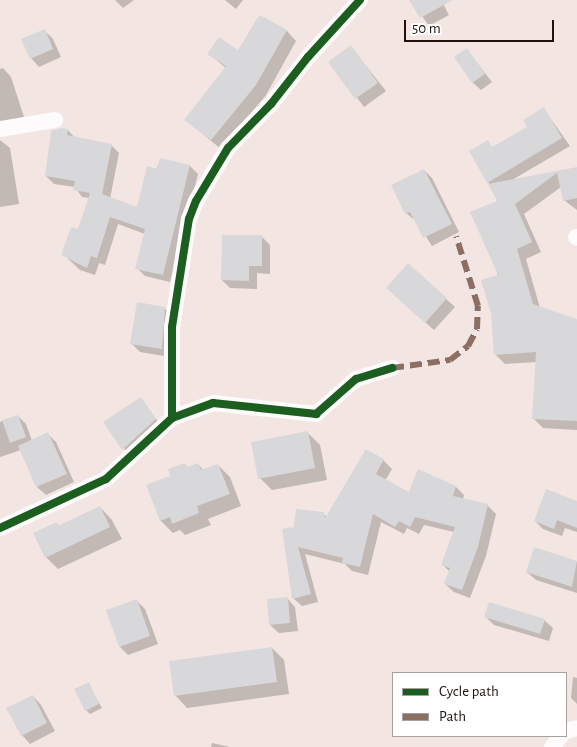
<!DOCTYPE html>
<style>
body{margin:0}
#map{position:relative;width:577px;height:747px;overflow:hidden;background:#f3e6e2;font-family:"Alegreya Sans",sans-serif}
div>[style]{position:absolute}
.shadow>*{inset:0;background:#0003}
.building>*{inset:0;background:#d8d8db}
.minor>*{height:16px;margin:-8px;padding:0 8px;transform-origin:8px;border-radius:8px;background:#fdfbfb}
.quiet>*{height:6px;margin-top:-3px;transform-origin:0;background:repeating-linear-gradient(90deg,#8d6e63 0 12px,transparent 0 18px)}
.cycleway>*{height:8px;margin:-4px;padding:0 4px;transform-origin:4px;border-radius:4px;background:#1b5e20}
span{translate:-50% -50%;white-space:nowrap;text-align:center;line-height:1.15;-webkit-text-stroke:4.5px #fff;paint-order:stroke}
.legend{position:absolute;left:392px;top:672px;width:175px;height:65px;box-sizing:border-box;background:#fff;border:1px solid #a6a19e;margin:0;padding:6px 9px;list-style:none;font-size:15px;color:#20130d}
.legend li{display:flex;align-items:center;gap:10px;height:25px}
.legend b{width:25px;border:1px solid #a6a19e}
.scale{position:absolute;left:404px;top:20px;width:150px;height:22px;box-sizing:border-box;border:2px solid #20130d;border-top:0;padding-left:6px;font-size:15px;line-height:18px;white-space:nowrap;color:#20130d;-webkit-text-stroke:4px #fff;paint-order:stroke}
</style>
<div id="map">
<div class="shadow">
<i style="clip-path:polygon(115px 0,134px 0,123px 8px)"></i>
<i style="clip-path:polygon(225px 0,243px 0,236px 9px)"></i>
<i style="clip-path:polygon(411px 0,441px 0,449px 15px,429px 26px)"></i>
<i style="clip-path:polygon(260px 16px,287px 31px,296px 41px,266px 95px,221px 149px,186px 120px,226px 68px,209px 54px,239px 52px)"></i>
<i style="clip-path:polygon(44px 30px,53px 39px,61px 57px,39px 67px,31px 58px)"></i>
<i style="clip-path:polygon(351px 47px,386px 91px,364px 107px,330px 62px)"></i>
<i style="clip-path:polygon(467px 50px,492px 82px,481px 90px,472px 82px)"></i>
<i style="clip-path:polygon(3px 68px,11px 77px,24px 117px,0 125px,0 69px)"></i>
<i style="clip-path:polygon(544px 109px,570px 146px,512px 180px,577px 168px,577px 210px,564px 200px,561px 187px,524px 214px,541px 252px,526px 259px,540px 308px,577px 320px,577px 430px,543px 428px,533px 418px,537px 362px,505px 364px,495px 354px,499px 201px,488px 182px,487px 142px,493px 148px,529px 127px)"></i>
<i style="clip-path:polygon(68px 130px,75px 138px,111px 145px,119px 153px,110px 199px,138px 208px,161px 159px,190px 166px,198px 174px,170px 282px,145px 276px,137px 268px,145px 234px,118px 224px,105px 265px,99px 263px,95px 275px,80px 270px,63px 254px,78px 230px,89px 198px,82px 197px,75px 187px,54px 184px,46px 176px)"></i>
<i style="clip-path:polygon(0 140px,10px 148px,19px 204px,0 207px)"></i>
<i style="clip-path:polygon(424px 170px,432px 178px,459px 232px,432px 246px,416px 221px,406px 213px)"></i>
<i style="clip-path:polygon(262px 237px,270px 245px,270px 274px,257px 273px,257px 289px,230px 288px,222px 280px)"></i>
<i style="clip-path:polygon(408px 265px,455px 307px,434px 330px,396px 296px)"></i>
<i style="clip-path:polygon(164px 308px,173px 316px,170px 357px,140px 352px,132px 344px)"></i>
<i style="clip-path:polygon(140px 398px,163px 428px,131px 458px,105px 422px)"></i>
<i style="clip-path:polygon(18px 416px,26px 424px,32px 441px,48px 434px,56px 442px,74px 482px,46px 495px,37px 487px,21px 450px,0 457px,0 422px)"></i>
<i style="clip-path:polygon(308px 433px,320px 445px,327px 480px,272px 490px,260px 478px)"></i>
<i style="clip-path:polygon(383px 460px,392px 469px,385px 481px,410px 494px,456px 487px,464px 495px,463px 499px,487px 505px,496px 514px,486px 556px,470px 598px,454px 592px,445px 584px,450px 572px,442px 564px,454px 532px,424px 525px,419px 534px,407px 528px,404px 534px,381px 522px,368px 575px,352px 571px,345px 564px,305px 554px,318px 602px,302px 606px,293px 598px,292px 528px,295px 531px,323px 514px,327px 517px)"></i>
<i style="clip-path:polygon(185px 464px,188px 468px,198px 464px,203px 470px,218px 465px,230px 477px,241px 506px,208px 519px,211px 525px,185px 535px,180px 530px,173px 533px,161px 521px,172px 476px)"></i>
<i style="clip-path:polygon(577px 502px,577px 532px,565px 528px,562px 536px,543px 529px,535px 521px)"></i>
<i style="clip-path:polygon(100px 507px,112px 520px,122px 539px,58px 569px,46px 557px,56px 523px,59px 526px)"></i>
<i style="clip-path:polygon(534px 549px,577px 562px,577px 593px,536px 580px,527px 572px)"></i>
<i style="clip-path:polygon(287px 598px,295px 607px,298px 631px,279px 633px,270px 625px)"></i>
<i style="clip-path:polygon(137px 601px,145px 609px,158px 644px,128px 655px,120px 647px)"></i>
<i style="clip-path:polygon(486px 617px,544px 620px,553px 628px,549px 641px,494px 625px)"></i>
<i style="clip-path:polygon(272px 648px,284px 660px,289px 694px,187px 708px,175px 695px)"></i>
<i style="clip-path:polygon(573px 677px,577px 678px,577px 704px,571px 698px)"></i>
<i style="clip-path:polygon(88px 684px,102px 708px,90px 714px,86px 710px)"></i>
<i style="clip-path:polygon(33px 696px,41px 705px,55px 731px,30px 744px,22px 735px)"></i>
<i style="clip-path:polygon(212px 743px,230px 747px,211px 747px)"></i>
</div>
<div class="building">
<i style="clip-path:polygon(409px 0,453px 0,420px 18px)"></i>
<i style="clip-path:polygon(258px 17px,264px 17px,287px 30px,256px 85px,211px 140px,184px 120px,226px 66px,207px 54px,219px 37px,238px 50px)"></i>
<i style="clip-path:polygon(45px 29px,53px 49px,30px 59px,21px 39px)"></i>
<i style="clip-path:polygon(351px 45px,378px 83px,355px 99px,328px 62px)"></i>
<i style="clip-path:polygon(467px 48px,485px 74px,472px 83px,454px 57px)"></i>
<i style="clip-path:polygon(544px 107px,562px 138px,487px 183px,469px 151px,488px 140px,492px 147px,527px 127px,523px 120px)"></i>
<i style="clip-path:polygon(61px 128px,68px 129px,67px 135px,112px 144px,102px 194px,137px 207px,147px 166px,157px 169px,160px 158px,190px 165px,163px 275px,135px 269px,145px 229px,110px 217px,97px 258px,91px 256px,87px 268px,61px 255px,71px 227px,78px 229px,90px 193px,73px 190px,75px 181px,45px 176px,51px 131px)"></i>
<i style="clip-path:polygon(577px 167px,577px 198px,563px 201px,557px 173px,515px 204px,532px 242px,517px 249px,533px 304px,577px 319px,577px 421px,532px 419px,536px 352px,494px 355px,491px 313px,481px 280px,498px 275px,470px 212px,497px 201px,488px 184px)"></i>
<i style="clip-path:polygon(424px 169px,452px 224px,423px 238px,410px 212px,405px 214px,391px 185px)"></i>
<i style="clip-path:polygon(222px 235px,262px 235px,262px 266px,249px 266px,249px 281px,221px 280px)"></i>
<i style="clip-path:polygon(408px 263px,447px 298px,425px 323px,386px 288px)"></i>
<i style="clip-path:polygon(137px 302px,165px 307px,162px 349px,130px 344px)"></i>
<i style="clip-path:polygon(141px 397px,156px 419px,122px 450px,103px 422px)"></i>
<i style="clip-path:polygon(18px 415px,26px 437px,10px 443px,2px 420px)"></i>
<i style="clip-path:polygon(308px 431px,315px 468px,258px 479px,251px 442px)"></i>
<i style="clip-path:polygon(48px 432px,67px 474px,36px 487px,18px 446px)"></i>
<i style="clip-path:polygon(366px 449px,384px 459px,376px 474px,409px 492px,418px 469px,456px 486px,453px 496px,488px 504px,478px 547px,462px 590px,444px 584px,450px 568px,441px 565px,455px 527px,415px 517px,410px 527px,399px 521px,395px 527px,373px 514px,360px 567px,342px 563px,343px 558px,298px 547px,311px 594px,292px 599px,282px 529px,292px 527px,293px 531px,296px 509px,324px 512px,325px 518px)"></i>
<i style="clip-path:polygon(185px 463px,187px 467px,198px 463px,201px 470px,218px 464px,230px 494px,197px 506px,199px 513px,172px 524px,170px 517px,160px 521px,146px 485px,170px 476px,168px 469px)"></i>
<i style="clip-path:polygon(546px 489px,577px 501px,577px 528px,557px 520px,554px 529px,534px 521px)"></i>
<i style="clip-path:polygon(100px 506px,110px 527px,45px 558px,33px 533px,57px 522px,58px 526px)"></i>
<i style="clip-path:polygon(534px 547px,577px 561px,572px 587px,526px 572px)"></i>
<i style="clip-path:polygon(288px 597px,290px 623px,269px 625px,267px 599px)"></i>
<i style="clip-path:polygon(137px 599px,150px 636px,119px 647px,106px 610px)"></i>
<i style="clip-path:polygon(489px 602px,545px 619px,540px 634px,484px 617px)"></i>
<i style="clip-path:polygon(272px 647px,277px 682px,174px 696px,169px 661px)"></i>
<i style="clip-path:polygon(89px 682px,99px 704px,85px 711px,74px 689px)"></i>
<i style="clip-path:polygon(33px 695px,47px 723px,21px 736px,6px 708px)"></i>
</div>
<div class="minor">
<i style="left:0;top:129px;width:56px;rotate:-9.3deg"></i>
<i style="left:576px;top:237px;width:1px;rotate:45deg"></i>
<i style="left:172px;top:418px;width:44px;rotate:-20.1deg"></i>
<i style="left:213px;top:403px;width:104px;rotate:6.1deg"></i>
<i style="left:316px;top:414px;width:53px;rotate:-41.2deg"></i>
<i style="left:356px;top:379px;width:38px;rotate:-17deg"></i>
<i style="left:0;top:528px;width:117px;rotate:-24.8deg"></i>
<i style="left:106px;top:479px;width:90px;rotate:-42.7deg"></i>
<i style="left:172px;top:418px;width:91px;rotate:-90deg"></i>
<i style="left:172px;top:327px;width:109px;rotate:-81.1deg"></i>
<i style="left:189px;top:219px;width:19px;rotate:-69deg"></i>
<i style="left:196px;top:201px;width:62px;rotate:-58.9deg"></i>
<i style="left:228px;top:148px;width:62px;rotate:-45.7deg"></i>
<i style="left:271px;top:104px;width:60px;rotate:-51.8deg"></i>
<i style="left:308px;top:57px;width:77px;rotate:-47.6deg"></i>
<i style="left:566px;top:731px;width:11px;rotate:-15deg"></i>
<i style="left:552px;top:747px;width:14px;rotate:-51deg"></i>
</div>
<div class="quiet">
<i style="left:392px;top:368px;width:59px;rotate:-7.9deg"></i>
<i style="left:450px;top:360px;width:23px;rotate:-38deg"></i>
<i style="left:468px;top:346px;width:19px;rotate:-62deg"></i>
<i style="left:477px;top:329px;width:23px;rotate:-88deg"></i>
<i style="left:478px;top:306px;width:73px;rotate:-107.4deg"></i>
</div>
<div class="cycleway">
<i style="left:172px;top:418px;width:44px;rotate:-20.1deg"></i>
<i style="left:213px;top:403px;width:104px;rotate:6.1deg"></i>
<i style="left:316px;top:414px;width:53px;rotate:-41.2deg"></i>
<i style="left:356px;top:379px;width:38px;rotate:-17deg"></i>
<i style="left:0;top:528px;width:117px;rotate:-24.8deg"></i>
<i style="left:106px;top:479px;width:90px;rotate:-42.7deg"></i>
<i style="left:172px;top:418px;width:91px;rotate:-90deg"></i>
<i style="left:172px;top:327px;width:109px;rotate:-81.1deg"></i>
<i style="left:189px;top:219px;width:19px;rotate:-69deg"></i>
<i style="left:196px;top:201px;width:62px;rotate:-58.9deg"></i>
<i style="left:228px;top:148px;width:62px;rotate:-45.7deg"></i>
<i style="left:271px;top:104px;width:60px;rotate:-51.8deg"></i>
<i style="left:308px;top:57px;width:77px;rotate:-47.6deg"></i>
</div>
<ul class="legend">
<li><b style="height:6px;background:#1b5e20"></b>Cycle path</li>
<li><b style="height:6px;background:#8d6e63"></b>Path</li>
</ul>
<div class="scale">50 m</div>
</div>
